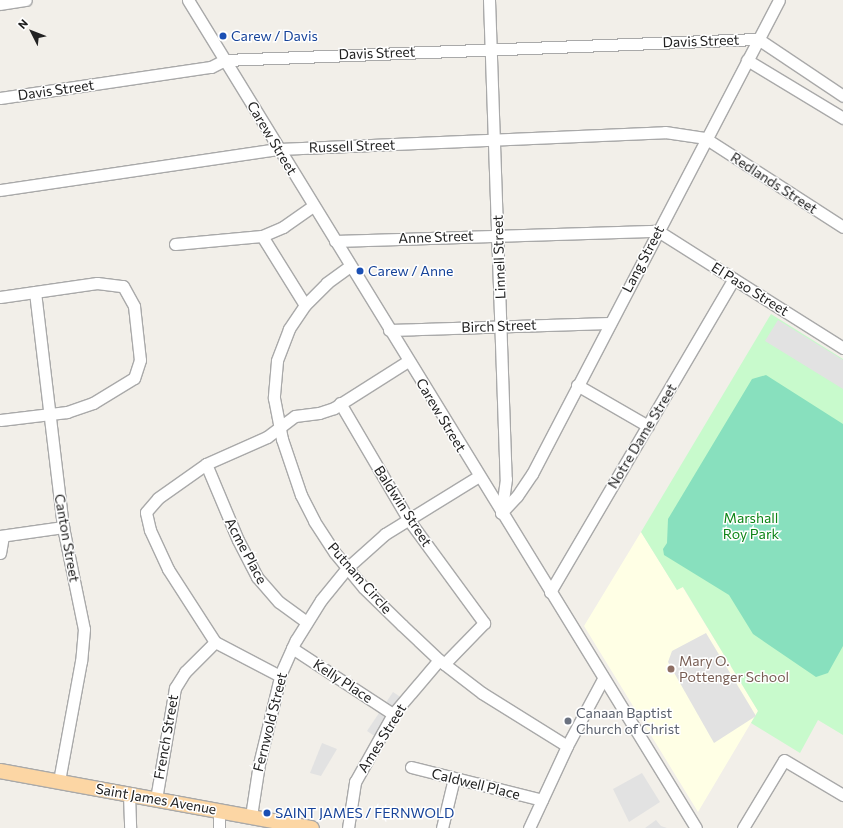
<!DOCTYPE html>
<style>
body{margin:0}
#map{position:relative;width:843px;height:828px;overflow:hidden;background:#f2efe9;font-family:Commissioner,sans-serif}
div>[style]{position:absolute}
.education>*{inset:0;background:#ffffe5}
.park>*{inset:0;background:#c8facc}
.pitch>*{inset:0;background:#88e0be}
.parking>*{inset:0;background:#e2e2e2}
.roads{filter:drop-shadow(1px 0 #a9a9a9) drop-shadow(-1px 0 #a9a9a9) drop-shadow(0 1px #a9a9a9) drop-shadow(0 -1px #a9a9a9)}
.minor>*{height:11px;margin:-5.5px;padding:0 5.5px;transform-origin:5.5px;border-radius:5.5px;background:#fff}
.major>*{height:14px;margin:-7px;padding:0 7px;transform-origin:7px;border-radius:7px;background:#fcd6a4}
.dots>*{width:11px;height:11px;translate:-50% -50%;box-sizing:border-box;border:2px solid #fff;border-radius:50%}
span{translate:-50% -50%;white-space:nowrap;text-align:center;line-height:1.15;-webkit-text-stroke:3px #fff;paint-order:stroke}
.transit-label{font-size:14px;color:#164399}
.left{translate:0 -50%;text-align:left}
.street-label{font-size:14px;color:#222}
.park-label{font-size:14px;color:#0c8416}
.education-label{font-size:14px;color:#785e54}
.worship-label{font-size:14px;color:#5b616d}
.north{position:absolute;left:12px;top:12px;width:40px;height:40px;-webkit-text-stroke:3px #fff;paint-order:stroke;rotate:312deg;font-size:11px;font-weight:700;line-height:16px;text-align:center;color:#222}
.north::after{content:'';display:block;margin:auto;width:14px;height:18px;background:#222;clip-path:polygon(50% 0,100% 100%,50% 72%,0 100%)}
</style>
<div id="map">
<div class="education">
<i style="clip-path:polygon(641px 532px,677px 590px,682px 586px,758px 711px,698px 812px,584px 626px)"></i>
</div>
<div class="park">
<i style="clip-path:polygon(771px 314px,843px 359px,843px 735px,818px 720px,800px 753px,751px 723px,758px 711px,683px 587px,677px 590px,641px 532px)"></i>
</div>
<div class="pitch">
<i style="clip-path:polygon(766px 375px,843px 424px,843px 646px,828px 673px,816px 677px,753px 634px,729px 595px,664px 555px,663px 549px,667px 543px,668px 519px,752px 379px)"></i>
</div>
<div class="parking">
<i style="clip-path:polygon(778px 320px,843px 360px,843px 389px,765px 341px)"></i>
<i style="clip-path:polygon(706px 633px,756px 716px,714px 743px,668px 662px,672px 651px)"></i>
<i style="clip-path:polygon(393px 692px,402px 698px,376px 737px,367px 731px)"></i>
<i style="clip-path:polygon(322px 743px,337px 749px,321px 776px,310px 773px)"></i>
<i style="clip-path:polygon(642px 773px,660px 802px,629px 822px,613px 789px)"></i>
<i style="clip-path:polygon(656px 820px,661px 826px,667px 828px,645px 828px)"></i>
</div>
<div class="roads">
<div class="minor">
<i style="left:188px;top:0;width:971px;rotate:58.47deg"></i>
<i style="left:489px;top:0;width:479px;rotate:88deg"></i>
<i style="left:506px;top:479px;width:34px;rotate:98deg"></i>
<i style="left:0;top:4px;width:26px;rotate:-9deg"></i>
<i style="left:747px;top:60px;width:112px;rotate:31.1deg"></i>
<i style="left:0;top:98px;width:213px;rotate:-8.4deg"></i>
<i style="left:211px;top:67px;width:16px;rotate:-27deg"></i>
<i style="left:225px;top:60px;width:533px;rotate:-2.26deg"></i>
<i style="left:758px;top:39px;width:102px;rotate:33.8deg"></i>
<i style="left:0;top:190px;width:282px;rotate:-8.4deg"></i>
<i style="left:279px;top:149px;width:386px;rotate:-2.5deg"></i>
<i style="left:665px;top:132px;width:40px;rotate:8.5deg"></i>
<i style="left:705px;top:138px;width:164px;rotate:32.8deg"></i>
<i style="left:262px;top:236px;width:81px;rotate:58.1deg"></i>
<i style="left:335px;top:241px;width:323px;rotate:-1.8deg"></i>
<i style="left:658px;top:231px;width:219px;rotate:32.3deg"></i>
<i style="left:175px;top:244px;width:87px;rotate:-5.3deg"></i>
<i style="left:262px;top:236px;width:23px;rotate:-23deg"></i>
<i style="left:283px;top:227px;width:37px;rotate:-35deg"></i>
<i style="left:350px;top:266px;width:29px;rotate:144deg"></i>
<i style="left:327px;top:283px;width:31px;rotate:135deg"></i>
<i style="left:305px;top:305px;width:29px;rotate:124deg"></i>
<i style="left:289px;top:329px;width:34px;rotate:111deg"></i>
<i style="left:277px;top:361px;width:37px;rotate:95deg"></i>
<i style="left:274px;top:398px;width:42px;rotate:79deg"></i>
<i style="left:282px;top:439px;width:59px;rotate:71.3deg"></i>
<i style="left:301px;top:495px;width:29px;rotate:63deg"></i>
<i style="left:314px;top:521px;width:38px;rotate:57deg"></i>
<i style="left:335px;top:553px;width:45px;rotate:50.4deg"></i>
<i style="left:364px;top:588px;width:53px;rotate:44.2deg"></i>
<i style="left:402px;top:625px;width:51px;rotate:43.4deg"></i>
<i style="left:439px;top:660px;width:54px;rotate:37.5deg"></i>
<i style="left:482px;top:693px;width:100px;rotate:31.9deg"></i>
<i style="left:35px;top:292px;width:237px;rotate:83.2deg"></i>
<i style="left:63px;top:527px;width:104px;rotate:78.4deg"></i>
<i style="left:84px;top:629px;width:32px;rotate:95deg"></i>
<i style="left:81px;top:661px;width:122px;rotate:100.4deg"></i>
<i style="left:0;top:297px;width:98px;rotate:-8.2deg"></i>
<i style="left:97px;top:283px;width:26px;rotate:7deg"></i>
<i style="left:123px;top:286px;width:23px;rotate:61deg"></i>
<i style="left:134px;top:306px;width:54px;rotate:83.7deg"></i>
<i style="left:140px;top:360px;width:19px;rotate:108deg"></i>
<i style="left:134px;top:378px;width:48px;rotate:148.6deg"></i>
<i style="left:93px;top:403px;width:28px;rotate:161deg"></i>
<i style="left:67px;top:412px;width:67px;rotate:173.2deg"></i>
<i style="left:389px;top:330px;width:220px;rotate:-1.8deg"></i>
<i style="left:577px;top:385px;width:82px;rotate:30deg"></i>
<i style="left:340px;top:403px;width:134px;rotate:59.6deg"></i>
<i style="left:408px;top:519px;width:129px;rotate:53.8deg"></i>
<i style="left:484px;top:623px;width:57px;rotate:134.3deg"></i>
<i style="left:206px;top:464px;width:82px;rotate:67.2deg"></i>
<i style="left:238px;top:540px;width:42px;rotate:62.8deg"></i>
<i style="left:257px;top:577px;width:33px;rotate:49deg"></i>
<i style="left:279px;top:602px;width:34px;rotate:36deg"></i>
<i style="left:501px;top:513px;width:23px;rotate:-47deg"></i>
<i style="left:517px;top:496px;width:27px;rotate:-56deg"></i>
<i style="left:532px;top:474px;width:534px;rotate:-62.48deg"></i>
<i style="left:0;top:536px;width:64px;rotate:-8.1deg"></i>
<i style="left:0;top:553px;width:17px;rotate:-80deg"></i>
<i style="left:550px;top:592px;width:363px;rotate:-59.6deg"></i>
<i style="left:292px;top:648px;width:121px;rotate:33.2deg"></i>
<i style="left:280px;top:676px;width:73px;rotate:-152.4deg"></i>
<i style="left:215px;top:642px;width:87px;rotate:-122.8deg"></i>
<i style="left:168px;top:569px;width:43px;rotate:-114.8deg"></i>
<i style="left:150px;top:530px;width:18px;rotate:-103deg"></i>
<i style="left:146px;top:512px;width:18px;rotate:-49deg"></i>
<i style="left:158px;top:498px;width:59px;rotate:-35.3deg"></i>
<i style="left:206px;top:464px;width:67px;rotate:-23.9deg"></i>
<i style="left:267px;top:437px;width:35px;rotate:-37deg"></i>
<i style="left:295px;top:416px;width:24px;rotate:-7deg"></i>
<i style="left:319px;top:413px;width:16px;rotate:-18deg"></i>
<i style="left:334px;top:408px;width:88px;rotate:-32.4deg"></i>
<i style="left:411px;top:767px;width:135px;rotate:14.1deg"></i>
<i style="left:129px;top:794px;width:34px;rotate:88deg"></i>
<i style="left:156px;top:799px;width:113px;rotate:-80.3deg"></i>
<i style="left:175px;top:688px;width:19px;rotate:-58deg"></i>
<i style="left:185px;top:672px;width:42px;rotate:-45deg"></i>
<i style="left:219px;top:811px;width:17px;rotate:90deg"></i>
<i style="left:251px;top:816px;width:53px;rotate:-81.3deg"></i>
<i style="left:259px;top:764px;width:94px;rotate:-76.4deg"></i>
<i style="left:281px;top:673px;width:36px;rotate:-66deg"></i>
<i style="left:296px;top:640px;width:47px;rotate:-58deg"></i>
<i style="left:321px;top:600px;width:41px;rotate:-50.9deg"></i>
<i style="left:347px;top:568px;width:51px;rotate:-41.8deg"></i>
<i style="left:385px;top:534px;width:110px;rotate:-31.7deg"></i>
<i style="left:348px;top:828px;width:47px;rotate:-81.3deg"></i>
<i style="left:355px;top:782px;width:78px;rotate:-60.8deg"></i>
<i style="left:393px;top:714px;width:71px;rotate:-49.6deg"></i>
<i style="left:442px;top:828px;width:51px;rotate:-76.5deg"></i>
<i style="left:529px;top:828px;width:90px;rotate:-65.1deg"></i>
<i style="left:567px;top:746px;width:76px;rotate:-61.8deg"></i>
<i style="left:743px;top:828px;width:79px;rotate:-58.9deg"></i>
<i style="left:784px;top:760px;width:69px;rotate:30.7deg"></i>
</div>
<div class="major">
<i style="left:0;top:771px;width:317px;rotate:10.4deg"></i>
</div>
</div>
<div class="dots">
<i style="left:223px;top:36px;background:#1a4fb4"></i>
<i style="left:360px;top:271px;background:#1a4fb4"></i>
<i style="left:671px;top:669px;background:#8d6e63"></i>
<i style="left:568px;top:721px;background:#6b7280"></i>
<i style="left:267px;top:813px;background:#1a4fb4"></i>
</div>
<div class="transit-label">
<span class="left" style="left:231px;top:36px">Carew / Davis</span>
<span class="left" style="left:368px;top:271px">Carew / Anne</span>
<span class="left" style="left:275px;top:813px">SAINT JAMES / FERNWOLD</span>
</div>
<div class="street-label">
<span style="left:701px;top:41px;rotate:-2deg">Davis Street</span>
<span style="left:377px;top:53px;rotate:-2deg">Davis Street</span>
<span style="left:56px;top:90px;rotate:-8deg">Davis Street</span>
<span style="left:272px;top:138px;rotate:59deg">Carew Street</span>
<span style="left:352px;top:146px;rotate:-2deg">Russell Street</span>
<span style="left:774px;top:183px;rotate:33deg">Redlands Street</span>
<span style="left:436px;top:237px;rotate:-2deg">Anne Street</span>
<span style="left:499px;top:257px;rotate:-92deg">Linnell Street</span>
<span style="left:643px;top:259px;rotate:-62deg">Lang Street</span>
<span style="left:750px;top:289px;rotate:32deg">El Paso Street</span>
<span style="left:499px;top:326px;rotate:-2deg">Birch Street</span>
<span style="left:441px;top:415px;rotate:59deg">Carew Street</span>
<span style="left:642px;top:436px;rotate:-59deg">Notre Dame Street</span>
<span style="left:403px;top:506px;rotate:57deg">Baldwin Street</span>
<span style="left:67px;top:538px;rotate:80deg">Canton Street</span>
<span style="left:246px;top:551px;rotate:62deg">Acme Place</span>
<span style="left:360px;top:578px;rotate:49deg">Putnam Circle</span>
<span style="left:343px;top:681px;rotate:33deg">Kelly Place</span>
<span style="left:270px;top:722px;rotate:-76deg">Fernwold Street</span>
<span style="left:166px;top:737px;rotate:-80deg">French Street</span>
<span style="left:382px;top:738px;rotate:-58deg">Ames Street</span>
<span style="left:476px;top:784px;rotate:14deg">Caldwell Place</span>
<span style="left:156px;top:799px;rotate:10deg">Saint James Avenue</span>
</div>
<div class="park-label">
<span style="left:751px;top:526px">Marshall<br>Roy Park</span>
</div>
<div class="education-label">
<span class="left" style="left:679px;top:669px">Mary O.<br>Pottenger School</span>
</div>
<div class="worship-label">
<span class="left" style="left:576px;top:721px">Canaan Baptist<br>Church of Christ</span>
</div>
<div class="north">N</div>
</div>
